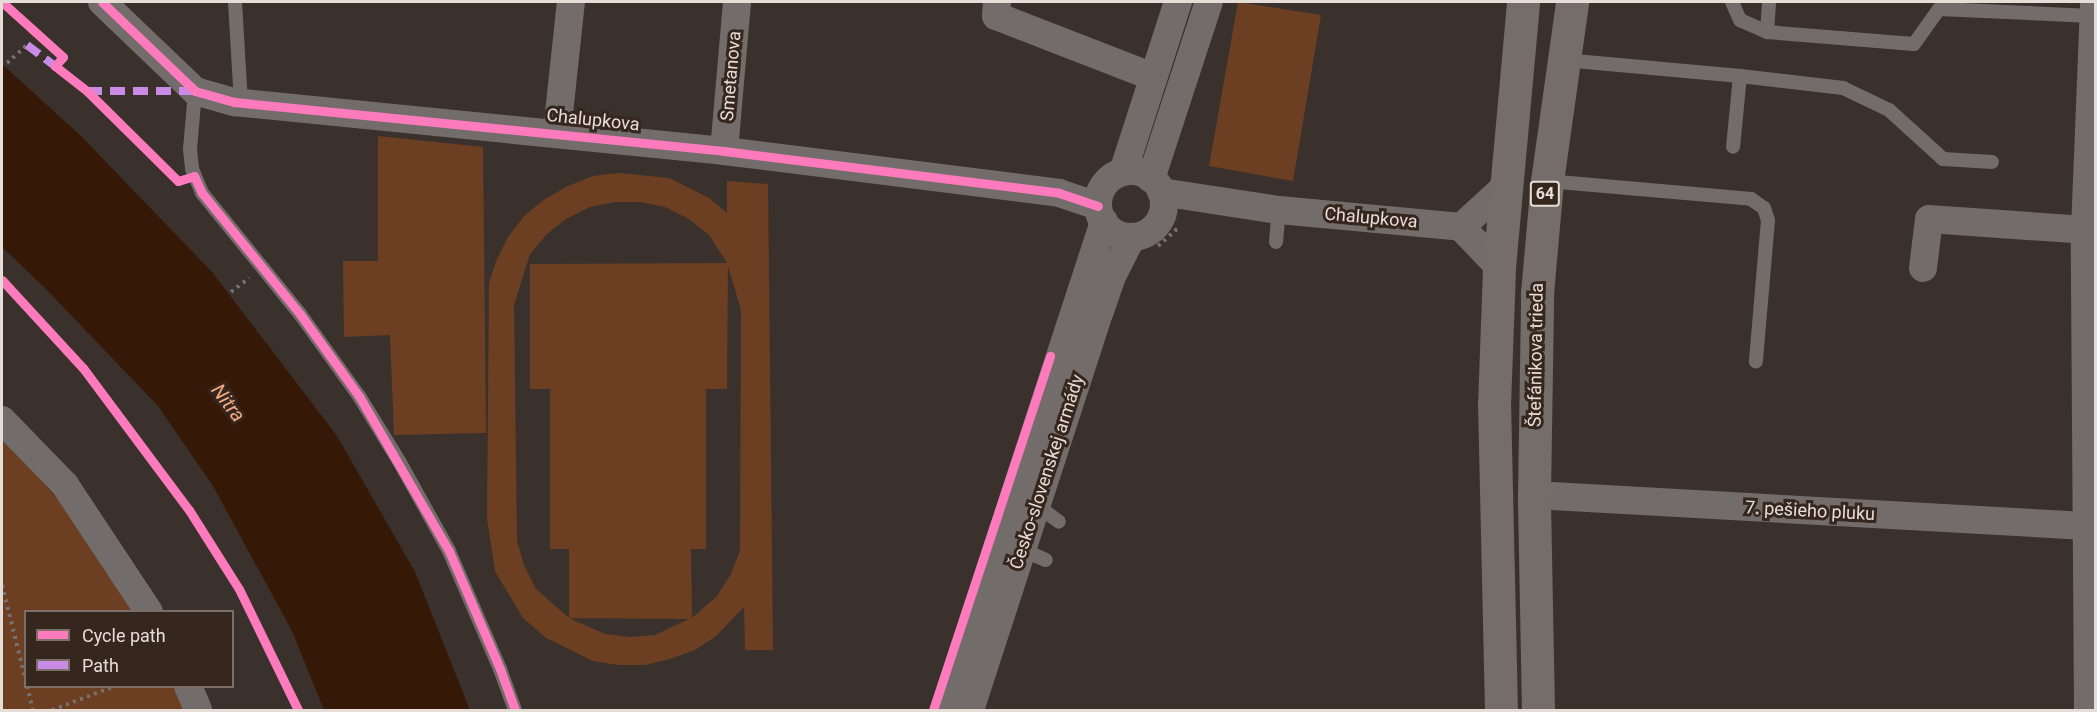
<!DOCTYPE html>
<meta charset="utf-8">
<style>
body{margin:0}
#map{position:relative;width:2097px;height:712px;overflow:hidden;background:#3a312d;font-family:Roboto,sans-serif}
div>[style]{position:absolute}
.green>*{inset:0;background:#6c3f22}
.water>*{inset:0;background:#351805}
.path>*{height:4px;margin-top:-2px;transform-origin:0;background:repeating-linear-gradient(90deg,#75706e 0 3px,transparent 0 7.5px)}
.lane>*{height:14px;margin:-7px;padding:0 7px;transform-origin:7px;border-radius:7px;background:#726d6b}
.street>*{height:28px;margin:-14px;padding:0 14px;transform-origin:14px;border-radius:14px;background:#726d6b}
.street>.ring{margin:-14px;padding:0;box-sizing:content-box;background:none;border:28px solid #726d6b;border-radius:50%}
.primary>*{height:33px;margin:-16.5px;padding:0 16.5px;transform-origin:16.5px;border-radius:16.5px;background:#746d6a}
.quiet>*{height:8px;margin-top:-4px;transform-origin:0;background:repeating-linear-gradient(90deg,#ca8be6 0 15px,transparent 0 23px)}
.cycleway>*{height:9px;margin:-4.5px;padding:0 4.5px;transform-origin:4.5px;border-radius:4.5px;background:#fd7abc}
span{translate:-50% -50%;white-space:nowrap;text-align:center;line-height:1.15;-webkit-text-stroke:6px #35261e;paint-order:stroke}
.shield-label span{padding:2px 4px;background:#35261e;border:2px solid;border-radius:4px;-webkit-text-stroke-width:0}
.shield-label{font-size:16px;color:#e7ddd7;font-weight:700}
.street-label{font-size:18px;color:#e7ddd7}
.water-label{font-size:20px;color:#f4aa7f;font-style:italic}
.frame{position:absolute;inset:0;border:3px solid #e7ddd7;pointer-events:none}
.legend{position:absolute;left:24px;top:610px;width:210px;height:78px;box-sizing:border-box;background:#35261e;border:2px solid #7c6f68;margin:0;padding:8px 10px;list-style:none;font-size:18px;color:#e7ddd7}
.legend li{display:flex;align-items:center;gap:12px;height:30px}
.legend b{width:30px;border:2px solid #7c6f68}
</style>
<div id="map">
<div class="green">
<i style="clip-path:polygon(1238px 2px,1321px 15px,1293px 181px,1209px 166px)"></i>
<i style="clip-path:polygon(378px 136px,483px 147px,486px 433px,394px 435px,390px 335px,344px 337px,343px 261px,378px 261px)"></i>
<i style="clip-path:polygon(evenodd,619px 173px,669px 178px,709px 198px,727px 213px,727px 181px,768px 184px,773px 650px,745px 650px,744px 607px,715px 637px,695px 650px,670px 659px,645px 665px,618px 665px,593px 661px,546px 638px,523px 618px,495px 571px,487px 519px,489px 283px,496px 261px,508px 237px,525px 215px,545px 199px,568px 186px,593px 176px,619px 173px,615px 202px,641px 202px,665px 207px,689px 219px,709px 235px,727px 263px,530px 264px,530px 389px,550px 389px,550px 549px,569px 549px,569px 618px,536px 589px,524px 565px,517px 541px,514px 305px,530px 254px,547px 234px,566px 219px,590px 207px,615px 202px,619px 173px,728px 266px,741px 310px,740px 551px,731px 574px,717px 596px,692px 618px,691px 549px,706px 549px,706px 389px,727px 389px,728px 266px,619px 173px,571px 619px,571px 618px,689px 619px,655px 635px,630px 637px,605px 634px,571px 619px)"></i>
<i style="clip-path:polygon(2px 436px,71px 514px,135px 611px,26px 612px,26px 686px,177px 687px,187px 710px,2px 710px)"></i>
</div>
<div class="water">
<i style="clip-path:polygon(2px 64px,81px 136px,212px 272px,337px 436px,415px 572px,470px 710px,324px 710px,292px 631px,213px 486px,158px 406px,46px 289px,2px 247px)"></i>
</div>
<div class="path">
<i style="left:7px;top:63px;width:27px;rotate:-42deg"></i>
<i style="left:1158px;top:246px;width:27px;rotate:-42deg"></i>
<i style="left:231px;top:292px;width:23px;rotate:-38deg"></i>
<i style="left:2px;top:585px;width:99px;rotate:76deg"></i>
<i style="left:27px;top:686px;width:25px;rotate:76deg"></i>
<i style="left:52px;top:710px;width:67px;rotate:-20.9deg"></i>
</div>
<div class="lane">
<i style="left:235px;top:2px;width:100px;rotate:86.6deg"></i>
<i style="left:1732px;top:2px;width:20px;rotate:66deg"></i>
<i style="left:1740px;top:20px;width:30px;rotate:24deg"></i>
<i style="left:1767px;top:32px;width:147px;rotate:4.7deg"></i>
<i style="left:1914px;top:44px;width:43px;rotate:-54.5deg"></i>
<i style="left:1939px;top:9px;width:153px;rotate:2.6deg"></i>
<i style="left:1767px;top:32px;width:30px;rotate:-86deg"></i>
<i style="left:1564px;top:60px;width:177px;rotate:5.2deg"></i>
<i style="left:1740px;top:76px;width:71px;rotate:95.6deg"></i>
<i style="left:1740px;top:76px;width:104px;rotate:6.6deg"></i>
<i style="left:1843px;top:88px;width:51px;rotate:25.6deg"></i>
<i style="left:1889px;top:110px;width:73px;rotate:42.2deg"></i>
<i style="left:1943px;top:159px;width:49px;rotate:3.5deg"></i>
<i style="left:195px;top:91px;width:58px;rotate:94.9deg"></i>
<i style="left:190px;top:149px;width:20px;rotate:84deg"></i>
<i style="left:192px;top:169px;width:26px;rotate:67deg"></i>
<i style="left:202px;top:193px;width:156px;rotate:51deg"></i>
<i style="left:300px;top:314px;width:101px;rotate:54.3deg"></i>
<i style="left:359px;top:396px;width:76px;rotate:58.4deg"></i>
<i style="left:399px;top:461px;width:103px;rotate:60.9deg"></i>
<i style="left:449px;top:551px;width:129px;rotate:66.6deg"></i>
<i style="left:500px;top:669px;width:44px;rotate:69.9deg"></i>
<i style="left:1547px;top:181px;width:205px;rotate:5deg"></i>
<i style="left:1751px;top:199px;width:16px;rotate:35deg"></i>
<i style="left:1764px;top:208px;width:13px;rotate:72deg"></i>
<i style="left:1768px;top:220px;width:142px;rotate:94.9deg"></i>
<i style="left:1276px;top:242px;width:32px;rotate:-85deg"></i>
<i style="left:1038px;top:506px;width:26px;rotate:37deg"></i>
<i style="left:1021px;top:549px;width:27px;rotate:24deg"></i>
</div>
<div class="street">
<i style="left:102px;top:2px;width:129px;rotate:43.7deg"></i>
<i style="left:195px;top:91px;width:41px;rotate:15.8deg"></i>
<i style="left:234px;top:102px;width:492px;rotate:5.7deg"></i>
<i style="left:724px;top:151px;width:338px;rotate:7.1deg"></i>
<i style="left:1059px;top:193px;width:41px;rotate:18.4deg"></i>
<i style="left:997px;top:2px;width:14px;rotate:94deg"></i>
<i style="left:996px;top:16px;width:168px;rotate:21.2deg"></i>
<i style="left:557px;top:132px;width:131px;rotate:-83.9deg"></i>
<i style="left:724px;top:151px;width:150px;rotate:-85deg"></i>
<i class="ring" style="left:1098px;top:171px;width:38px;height:38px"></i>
<i style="left:1123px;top:172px;width:179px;rotate:-72.1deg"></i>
<i style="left:1151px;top:179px;width:186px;rotate:-71.9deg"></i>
<i style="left:1161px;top:192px;width:119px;rotate:8.7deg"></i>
<i style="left:1279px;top:210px;width:183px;rotate:5.3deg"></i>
<i style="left:1461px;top:227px;width:55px;rotate:46.5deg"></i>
<i style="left:1461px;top:227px;width:61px;rotate:-42.3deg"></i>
<i style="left:1923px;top:268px;width:49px;rotate:-83deg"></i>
<i style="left:1929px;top:219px;width:156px;rotate:4deg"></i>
<i style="left:2px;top:420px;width:91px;rotate:45.9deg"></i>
<i style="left:65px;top:485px;width:152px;rotate:56.5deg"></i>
<i style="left:1534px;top:495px;width:553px;rotate:3.21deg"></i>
<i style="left:188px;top:686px;width:26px;rotate:67deg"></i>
<i style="left:944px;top:710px;width:514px;rotate:-71.85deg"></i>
<i style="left:970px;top:710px;width:420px;rotate:-72deg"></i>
<i style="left:1100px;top:311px;width:37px;rotate:-71deg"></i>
<i style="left:1112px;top:276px;width:44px;rotate:-62.9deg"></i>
<i style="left:2088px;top:710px;width:480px;rotate:-90.4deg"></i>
<i style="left:2085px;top:230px;width:228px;rotate:-87.7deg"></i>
</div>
<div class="primary">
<i style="left:1501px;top:710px;width:305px;rotate:-91.3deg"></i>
<i style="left:1494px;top:405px;width:138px;rotate:-87.9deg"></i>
<i style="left:1499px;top:267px;width:266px;rotate:-84.8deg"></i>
<i style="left:1538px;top:710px;width:215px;rotate:-91.1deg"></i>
<i style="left:1534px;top:495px;width:202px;rotate:-89.1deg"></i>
<i style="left:1537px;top:293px;width:112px;rotate:-84.9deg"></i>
<i style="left:1547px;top:181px;width:181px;rotate:-82deg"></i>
</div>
<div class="quiet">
<i style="left:27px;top:45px;width:35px;rotate:37deg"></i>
<i style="left:87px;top:91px;width:108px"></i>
</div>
<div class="cycleway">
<i style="left:2px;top:2px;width:82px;rotate:42deg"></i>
<i style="left:63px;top:57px;width:12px;rotate:132deg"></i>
<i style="left:55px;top:66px;width:41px;rotate:38deg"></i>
<i style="left:87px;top:91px;width:128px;rotate:44.7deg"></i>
<i style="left:178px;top:181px;width:17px;rotate:-17deg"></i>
<i style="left:194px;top:176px;width:19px;rotate:65deg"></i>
<i style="left:202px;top:193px;width:156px;rotate:51deg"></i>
<i style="left:300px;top:314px;width:101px;rotate:54.3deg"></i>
<i style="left:359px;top:396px;width:179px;rotate:59.9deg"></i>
<i style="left:449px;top:551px;width:129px;rotate:66.6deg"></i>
<i style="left:500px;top:669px;width:44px;rotate:69.9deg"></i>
<i style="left:102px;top:2px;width:129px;rotate:43.7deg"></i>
<i style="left:195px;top:91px;width:41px;rotate:15.8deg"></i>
<i style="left:234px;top:102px;width:492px;rotate:5.7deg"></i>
<i style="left:724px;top:151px;width:338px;rotate:7.1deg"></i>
<i style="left:1059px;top:193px;width:41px;rotate:18.4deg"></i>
<i style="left:2px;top:280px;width:120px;rotate:47.4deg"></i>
<i style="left:83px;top:368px;width:177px;rotate:53.3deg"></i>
<i style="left:189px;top:510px;width:93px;rotate:57.7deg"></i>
<i style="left:239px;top:589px;width:135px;rotate:64deg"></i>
<i style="left:933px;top:710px;width:373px;rotate:-71.7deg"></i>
</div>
<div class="shield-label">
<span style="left:1545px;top:194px">64</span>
</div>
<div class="street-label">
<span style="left:731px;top:76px;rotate:-85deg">Smetanova</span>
<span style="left:593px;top:120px;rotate:6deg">Chalupkova</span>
<span style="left:1371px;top:218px;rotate:5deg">Chalupkova</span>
<span style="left:1536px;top:355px;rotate:-89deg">Štefánikova trieda</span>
<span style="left:1047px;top:472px;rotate:-72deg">Česko-slovenskej armády</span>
<span style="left:1810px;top:511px;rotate:3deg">7. pešieho pluku</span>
</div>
<div class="water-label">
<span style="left:228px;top:403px;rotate:53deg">Nitra</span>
</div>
<div class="frame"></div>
<ul class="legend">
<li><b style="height:8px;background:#fd7abc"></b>Cycle path</li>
<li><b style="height:8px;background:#ca8be6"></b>Path</li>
</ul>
</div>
